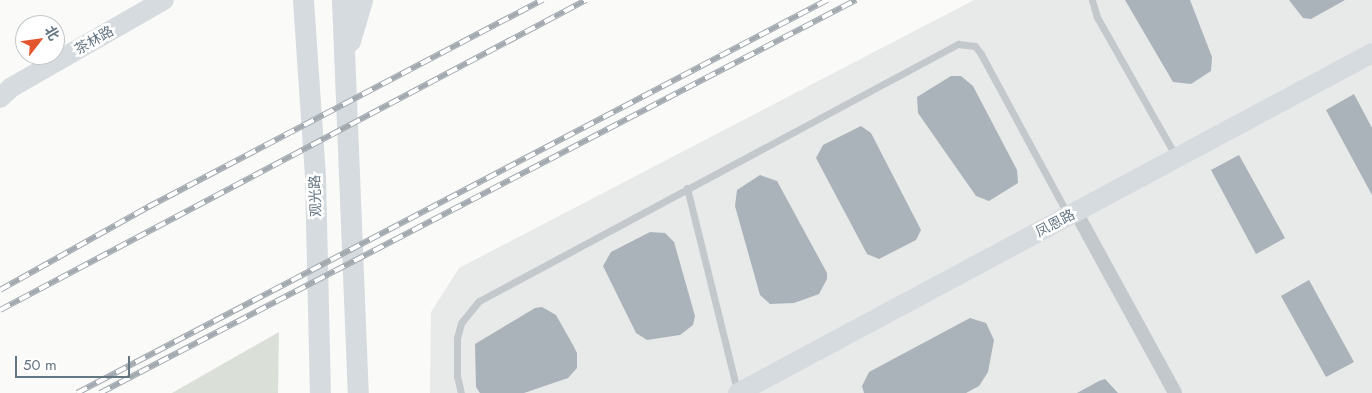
<!DOCTYPE html>
<meta charset="utf-8">
<style>
body{margin:0}
#map{position:relative;width:1372px;height:393px;overflow:hidden;background:#fafaf8;font-family:Jost,"Noto Sans SC",sans-serif}
div>[style]{position:absolute}
.built>*{inset:0;background:#e8e9e9}
.green>*{inset:0;background:#dadfd7}
.building>*{inset:0;background:#aab3b9}
.lane>*{height:7px;margin:-3.5px;padding:0 3.5px;transform-origin:3.5px;border-radius:3.5px;background:#c3c8cc}
.street>*{height:14px;margin:-7px;padding:0 7px;transform-origin:7px;border-radius:7px;background:#c3c8cc}
.secondary>*{height:20px;margin:-10px;padding:0 10px;transform-origin:10px;border-radius:10px;background:#d6dbdf}
.primary>*{height:21px;margin:-10.5px;padding:0 10.5px;transform-origin:10.5px;border-radius:10.5px;background:#d6dbdf}
.rail>*{height:5.5px;margin-top:-2.75px;transform-origin:0;background:repeating-linear-gradient(90deg,#fff 0 11px,#a2aab0 0 22px);box-sizing:border-box;border-block:1px solid #a2aab0}
span{translate:-50% -50%;white-space:nowrap;text-align:center;line-height:1.15;-webkit-text-stroke:5px #fff;paint-order:stroke}
.street-label{font-size:14px;color:#657683}
.north{position:absolute;left:15px;top:15px;width:50px;height:50px;box-sizing:border-box;background:#fff;border:1px solid #c1c8cd;border-radius:50%;rotate:60deg;font-size:14px;font-weight:700;line-height:20px;text-align:center;color:#657683}
.north::after{content:'';display:block;margin:auto;width:18px;height:22px;background:#e4572e;clip-path:polygon(50% 0,100% 100%,50% 72%,0 100%)}
.scale{position:absolute;left:15px;top:356px;width:115px;height:22px;box-sizing:border-box;border:2px solid #657683;border-top:0;padding-left:6px;font-size:15px;line-height:18px;white-space:nowrap;color:#657683;-webkit-text-stroke:4px #fff;paint-order:stroke}
</style>
<div id="map">
<div class="built">
<i style="clip-path:polygon(974px 0,1372px 0,1372px 393px,430px 393px,431px 312px,459px 268px)"></i>
</div>
<div class="green">
<i style="clip-path:polygon(279px 332px,278px 393px,172px 393px)"></i>
</div>
<div class="building">
<i style="clip-path:polygon(1125px 0,1190px 0,1212px 57px,1211px 71px,1191px 84px,1173px 82px)"></i>
<i style="clip-path:polygon(1289px 0,1345px 0,1311px 19px,1303px 18px)"></i>
<i style="clip-path:polygon(951px 76px,961px 76px,973px 86px,1017px 170px,1018px 183px,989px 201px,976px 196px,918px 113px,917px 97px)"></i>
<i style="clip-path:polygon(1354px 94px,1372px 128px,1372px 195px,1326px 110px)"></i>
<i style="clip-path:polygon(861px 126px,871px 133px,921px 230px,916px 240px,879px 259px,867px 254px,816px 158px,823px 145px)"></i>
<i style="clip-path:polygon(1239px 155px,1285px 238px,1256px 254px,1211px 170px)"></i>
<i style="clip-path:polygon(760px 175px,777px 181px,827px 273px,827px 279px,819px 294px,794px 303px,770px 304px,760px 295px,735px 206px,737px 190px)"></i>
<i style="clip-path:polygon(650px 232px,665px 233px,674px 242px,695px 316px,693px 325px,680px 335px,647px 340px,636px 333px,603px 266px,611px 252px)"></i>
<i style="clip-path:polygon(1309px 280px,1354px 362px,1326px 377px,1281px 296px)"></i>
<i style="clip-path:polygon(542px 307px,556px 315px,573px 345px,577px 353px,577px 368px,568px 378px,524px 393px,480px 393px,476px 387px,475px 344px,535px 308px)"></i>
<i style="clip-path:polygon(970px 318px,986px 323px,994px 340px,988px 372px,979px 386px,966px 393px,864px 393px,862px 386px,869px 372px)"></i>
<i style="clip-path:polygon(1105px 379px,1118px 393px,1077px 393px,1099px 381px)"></i>
</div>
<div class="lane">
<i style="left:1092px;top:0;width:18px;rotate:74deg"></i>
<i style="left:1097px;top:17px;width:159px;rotate:60.5deg"></i>
<i style="left:687px;top:188px;width:208px;rotate:76.1deg"></i>
<i style="left:461px;top:393px;width:17px;rotate:-103deg"></i>
<i style="left:457px;top:376px;width:38px;rotate:-90deg"></i>
<i style="left:457px;top:338px;width:16px;rotate:-75deg"></i>
<i style="left:461px;top:323px;width:28px;rotate:-51deg"></i>
<i style="left:479px;top:301px;width:544px;rotate:-28.22deg"></i>
<i style="left:958px;top:44px;width:17px;rotate:7deg"></i>
<i style="left:975px;top:46px;width:10px;rotate:53deg"></i>
<i style="left:981px;top:54px;width:181px;rotate:61.6deg"></i>
</div>
<div class="street">
<i style="left:1076px;top:212px;width:206px;rotate:61.3deg"></i>
</div>
<div class="secondary">
<i style="left:0;top:98px;width:16px;rotate:-43deg"></i>
<i style="left:12px;top:87px;width:175px;rotate:-29.8deg"></i>
<i style="left:738px;top:393px;width:719px;rotate:-28.2deg"></i>
</div>
<div class="primary">
<i style="left:303px;top:0;width:176px;rotate:86.1deg"></i>
<i style="left:315px;top:176px;width:217px;rotate:88.7deg"></i>
<i style="left:342px;top:0;width:393px;rotate:87.7deg"></i>
<i style="left:350px;top:41px;width:43px;rotate:-73.7deg"></i>
</div>
<div class="rail">
<i style="left:0;top:290px;width:170px;rotate:-29.3deg"></i>
<i style="left:148px;top:207px;width:446px;rotate:-27.7deg"></i>
<i style="left:0;top:310px;width:663px;rotate:-27.88deg"></i>
<i style="left:77px;top:393px;width:847px;rotate:-27.65deg"></i>
<i style="left:100px;top:393px;width:852px;rotate:-27.47deg"></i>
</div>
<div class="street-label">
<span style="left:94px;top:40px;rotate:-30deg">茶林路</span>
<span style="left:315px;top:196px;rotate:-92deg">观光路</span>
<span style="left:1055px;top:223px;rotate:-28deg">凤恩路</span>
</div>
<div class="north">北</div>
<div class="scale">50 m</div>
</div>
